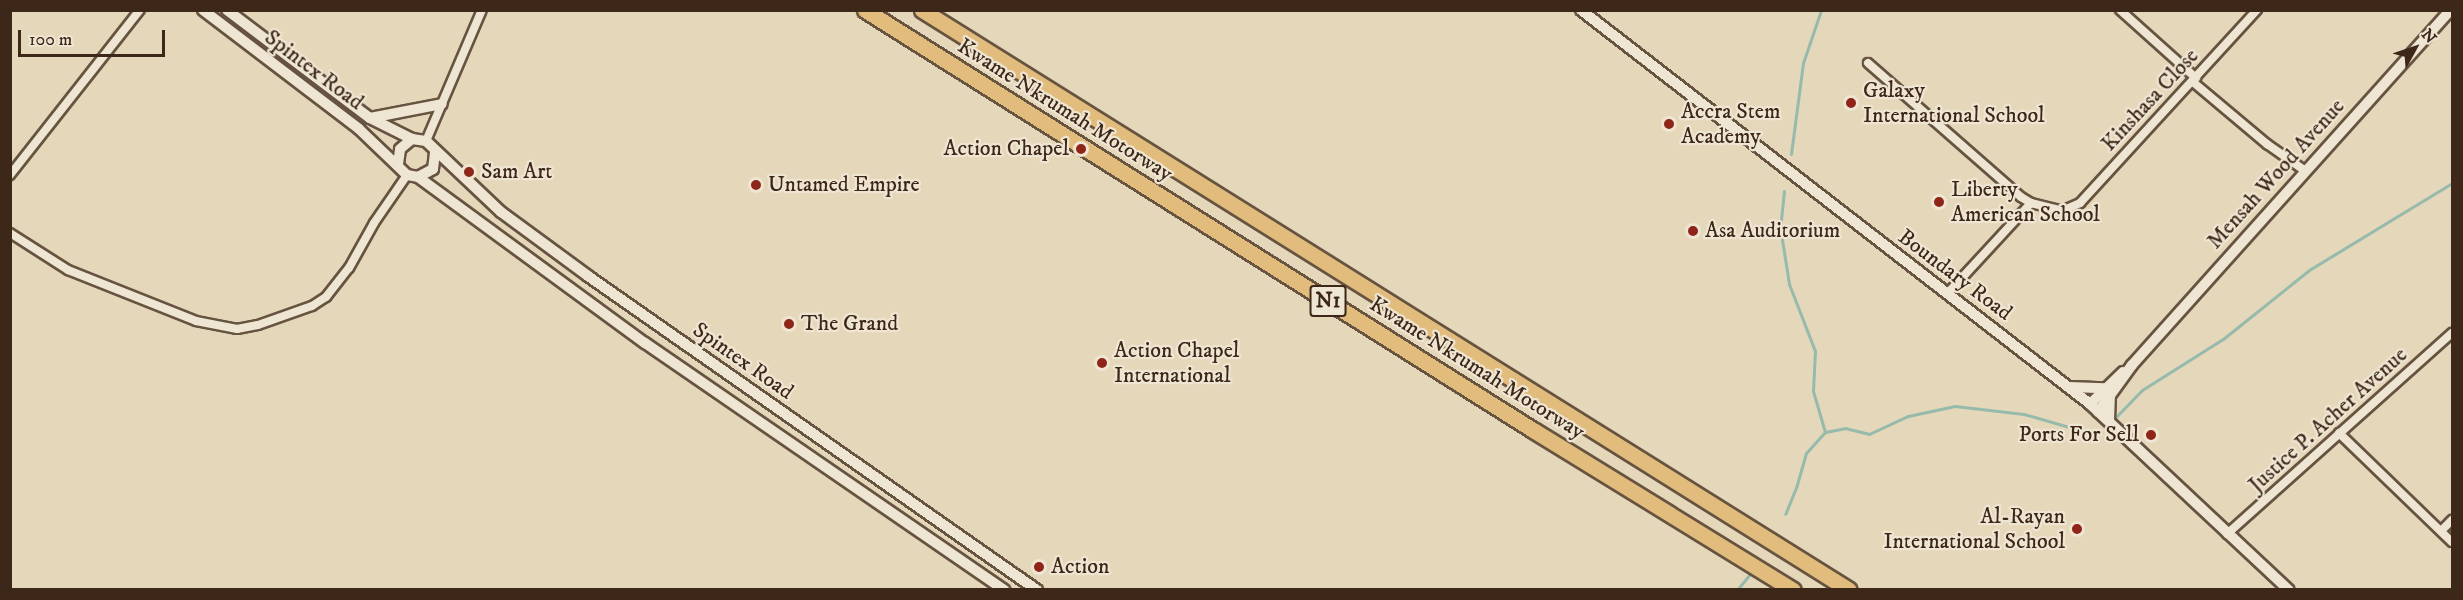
<!DOCTYPE html>
<style>
body{margin:0}
#map{position:relative;width:2463px;height:600px;overflow:hidden;background:#e5d7ba;font-family:"IM FELL DW Pica",serif}
div>[style]{position:absolute}
.stream>*{height:3px;margin:-1.5px;padding:0 1.5px;transform-origin:1.5px;border-radius:1.5px;background:#96baab}
.roads{filter:drop-shadow(2px 0 #665340) drop-shadow(-2px 0 #665340) drop-shadow(0 2px #665340) drop-shadow(0 -2px #665340)}
.minor>*{height:8px;margin:-4px;padding:0 4px;transform-origin:4px;border-radius:4px;background:#eee5d2}
.tertiary>*{height:10px;margin:-5px;padding:0 5px;transform-origin:5px;border-radius:5px;background:#eee5d2}
.secondary>*{height:10px;margin:-5px;padding:0 5px;transform-origin:5px;border-radius:5px;background:#eee5d2}
.motorway>*{height:15px;margin:-7.5px;padding:0 7.5px;transform-origin:7.5px;border-radius:7.5px;background:#e2bc7d}
.dots>*{width:16px;height:16px;translate:-50% -50%;box-sizing:border-box;border:3px solid #eee5d2;border-radius:50%}
span{translate:-50% -50%;white-space:nowrap;text-align:center;line-height:1.15;-webkit-text-stroke:4.5px #eee5d2;paint-order:stroke}
.shield-label span{padding:2px 4px;background:#eee5d2;border:2px solid;border-radius:4px;-webkit-text-stroke-width:0}
.shield-label{font-size:21px;color:#3c2718;font-weight:700}
.street-label{font-size:22px;color:#3c2718}
.poi-label{font-size:22px;color:#3c2718}
.left{translate:0 -50%;text-align:left}
.right{translate:-100% -50%;text-align:right}
.frame{position:absolute;inset:0;border:12px solid #3c2718;pointer-events:none}
.north{position:absolute;left:2385px;top:18px;width:60px;height:60px;-webkit-text-stroke:4px #eee5d2;paint-order:stroke;rotate:50deg;font-size:16px;font-weight:700;line-height:24px;text-align:center;color:#3c2718}
.north::after{content:'';display:block;margin:auto;width:21px;height:27px;background:#3c2718;clip-path:polygon(50% 0,100% 100%,50% 72%,0 100%)}
.scale{position:absolute;left:18px;top:30px;width:147px;height:27px;box-sizing:border-box;border:3px solid #3c2718;border-top:0;padding-left:8px;font-size:18px;line-height:21px;white-space:nowrap;color:#3c2718;-webkit-text-stroke:4px #eee5d2;paint-order:stroke}
</style>
<div id="map">
<div class="stream">
<i style="left:1791px;top:154px;width:92px;rotate:-82.5deg"></i>
<i style="left:1803px;top:63px;width:56px;rotate:-71.2deg"></i>
<i style="left:1784px;top:191px;width:36px;rotate:96deg"></i>
<i style="left:1780px;top:227px;width:58px;rotate:81deg"></i>
<i style="left:1789px;top:284px;width:72px;rotate:68.8deg"></i>
<i style="left:1815px;top:351px;width:40px;rotate:92.9deg"></i>
<i style="left:1813px;top:391px;width:43px;rotate:73.7deg"></i>
<i style="left:1825px;top:432px;width:28px;rotate:132deg"></i>
<i style="left:1806px;top:453px;width:33px;rotate:106deg"></i>
<i style="left:1797px;top:485px;width:31px;rotate:112deg"></i>
<i style="left:2114px;top:419px;width:40px;rotate:-46deg"></i>
<i style="left:2142px;top:390px;width:96px;rotate:-32.2deg"></i>
<i style="left:2223px;top:339px;width:110px;rotate:-38.7deg"></i>
<i style="left:2309px;top:270px;width:167px;rotate:-31.3deg"></i>
<i style="left:1825px;top:432px;width:20px;rotate:-11deg"></i>
<i style="left:1845px;top:428px;width:25px;rotate:14deg"></i>
<i style="left:1869px;top:434px;width:43px;rotate:-24.8deg"></i>
<i style="left:1908px;top:416px;width:48px;rotate:-12deg"></i>
<i style="left:1955px;top:406px;width:69px;rotate:6.6deg"></i>
<i style="left:2024px;top:414px;width:57px;rotate:16.2deg"></i>
<i style="left:2079px;top:430px;width:22px;rotate:5deg"></i>
<i style="left:1737px;top:590px;width:19px;rotate:-51deg"></i>
</div>
<div class="roads">
<div class="minor">
<i style="left:2120px;top:10px;width:102px;rotate:41.8deg"></i>
<i style="left:1868px;top:63px;width:203px;rotate:41.2deg"></i>
<i style="left:2021px;top:197px;width:12px;rotate:31deg"></i>
<i style="left:2031px;top:203px;width:32px;rotate:14deg"></i>
<i style="left:2062px;top:211px;width:20px;rotate:-24deg"></i>
<i style="left:2080px;top:203px;width:262px;rotate:-47.5deg"></i>
<i style="left:2193px;top:82px;width:97px;rotate:40deg"></i>
<i style="left:2267px;top:144px;width:45px;rotate:35.1deg"></i>
<i style="left:426px;top:141px;width:142px;rotate:-66.9deg"></i>
<i style="left:10px;top:175px;width:210px;rotate:-51.8deg"></i>
<i style="left:10px;top:233px;width:69px;rotate:32.5deg"></i>
<i style="left:68px;top:270px;width:138px;rotate:21.7deg"></i>
<i style="left:196px;top:321px;width:42px;rotate:11deg"></i>
<i style="left:237px;top:329px;width:21px;rotate:-11deg"></i>
<i style="left:258px;top:325px;width:57px;rotate:-19.4deg"></i>
<i style="left:312px;top:306px;width:17px;rotate:-33deg"></i>
<i style="left:326px;top:297px;width:37px;rotate:-52deg"></i>
<i style="left:349px;top:268px;width:51px;rotate:-60.9deg"></i>
<i style="left:374px;top:223px;width:58px;rotate:-55.5deg"></i>
<i style="left:1947px;top:294px;width:124px;rotate:-47.3deg"></i>
<i style="left:2339px;top:433px;width:157px;rotate:44deg"></i>
<i style="left:2441px;top:531px;width:16px;rotate:-45deg"></i>
<i style="left:2227px;top:534px;width:302px;rotate:-41.8deg"></i>
</div>
<div class="tertiary">
<i style="left:2090px;top:404px;width:46px;rotate:-44.1deg"></i>
<i style="left:2098px;top:412px;width:58px;rotate:-54.1deg"></i>
<i style="left:2132px;top:365px;width:477px;rotate:-48.1deg"></i>
</div>
<div class="secondary">
<i style="left:203px;top:10px;width:196px;rotate:37.3deg"></i>
<i style="left:359px;top:129px;width:66px;rotate:43.8deg"></i>
<i style="left:407px;top:175px;width:11px;rotate:10deg"></i>
<i style="left:418px;top:177px;width:281px;rotate:36.2deg"></i>
<i style="left:645px;top:343px;width:436px;rotate:34.5deg"></i>
<i style="left:227px;top:10px;width:179px;rotate:37.1deg"></i>
<i style="left:370px;top:118px;width:47px;rotate:26.6deg"></i>
<i style="left:412px;top:139px;width:14px;rotate:8deg"></i>
<i style="left:426px;top:141px;width:103px;rotate:43.4deg"></i>
<i style="left:501px;top:212px;width:108px;rotate:36.3deg"></i>
<i style="left:588px;top:276px;width:548px;rotate:34.97deg"></i>
<i style="left:1581px;top:10px;width:644px;rotate:37.74deg"></i>
<i style="left:2090px;top:404px;width:272px;rotate:43.1deg"></i>
<i style="left:370px;top:118px;width:73px;rotate:-11deg"></i>
<i style="left:398px;top:164px;width:15px;rotate:-82deg"></i>
<i style="left:400px;top:149px;width:16px;rotate:-40deg"></i>
<i style="left:418px;top:177px;width:17px;rotate:-28deg"></i>
<i style="left:433px;top:169px;width:17px;rotate:-83deg"></i>
<i style="left:2069px;top:387px;width:35px;rotate:2deg"></i>
<i style="left:2109px;top:421px;width:25px;rotate:-88deg"></i>
</div>
<div class="motorway">
<i style="left:865px;top:10px;width:789px;rotate:32.16deg"></i>
<i style="left:1533px;top:430px;width:305px;rotate:31.6deg"></i>
<i style="left:922px;top:10px;width:1093px;rotate:32.03deg"></i>
</div>
</div>
<div class="dots">
<i style="left:1851px;top:103px;background:#8f2418"></i>
<i style="left:1669px;top:124px;background:#8f2418"></i>
<i style="left:1081px;top:149px;background:#8f2418"></i>
<i style="left:469px;top:172px;background:#8f2418"></i>
<i style="left:756px;top:185px;background:#8f2418"></i>
<i style="left:1939px;top:202px;background:#8f2418"></i>
<i style="left:1693px;top:231px;background:#8f2418"></i>
<i style="left:789px;top:324px;background:#8f2418"></i>
<i style="left:1102px;top:363px;background:#8f2418"></i>
<i style="left:2151px;top:435px;background:#8f2418"></i>
<i style="left:2077px;top:529px;background:#8f2418"></i>
<i style="left:1039px;top:567px;background:#8f2418"></i>
</div>
<div class="shield-label">
<span style="left:1328px;top:301px">N1</span>
</div>
<div class="street-label">
<span style="left:314px;top:70px;rotate:37deg">Spintex Road</span>
<span style="left:2150px;top:100px;rotate:-47deg">Kinshasa Close</span>
<span style="left:1065px;top:110px;rotate:32deg">Kwame Nkrumah Motorway</span>
<span style="left:2276px;top:174px;rotate:-48deg">Mensah Wood Avenue</span>
<span style="left:1955px;top:275px;rotate:37deg">Boundary Road</span>
<span style="left:743px;top:361px;rotate:35deg">Spintex Road</span>
<span style="left:1477px;top:368px;rotate:32deg">Kwame Nkrumah Motorway</span>
<span style="left:2328px;top:420px;rotate:-42deg">Justice P. Acher Avenue</span>
</div>
<div class="poi-label">
<span class="left" style="left:1863px;top:103px">Galaxy<br>International School</span>
<span class="left" style="left:1681px;top:124px">Accra Stem<br>Academy</span>
<span class="right" style="left:1069px;top:149px">Action Chapel</span>
<span class="left" style="left:481px;top:172px">Sam Art</span>
<span class="left" style="left:768px;top:185px">Untamed Empire</span>
<span class="left" style="left:1951px;top:202px">Liberty<br>American School</span>
<span class="left" style="left:1705px;top:231px">Asa Auditorium</span>
<span class="left" style="left:801px;top:324px">The Grand</span>
<span class="left" style="left:1114px;top:363px">Action Chapel<br>International</span>
<span class="right" style="left:2139px;top:435px">Ports For Sell</span>
<span class="right" style="left:2065px;top:529px">Al-Rayan<br>International School</span>
<span class="left" style="left:1051px;top:567px">Action</span>
</div>
<div class="frame"></div>
<div class="north">N</div>
<div class="scale">100 m</div>
</div>
